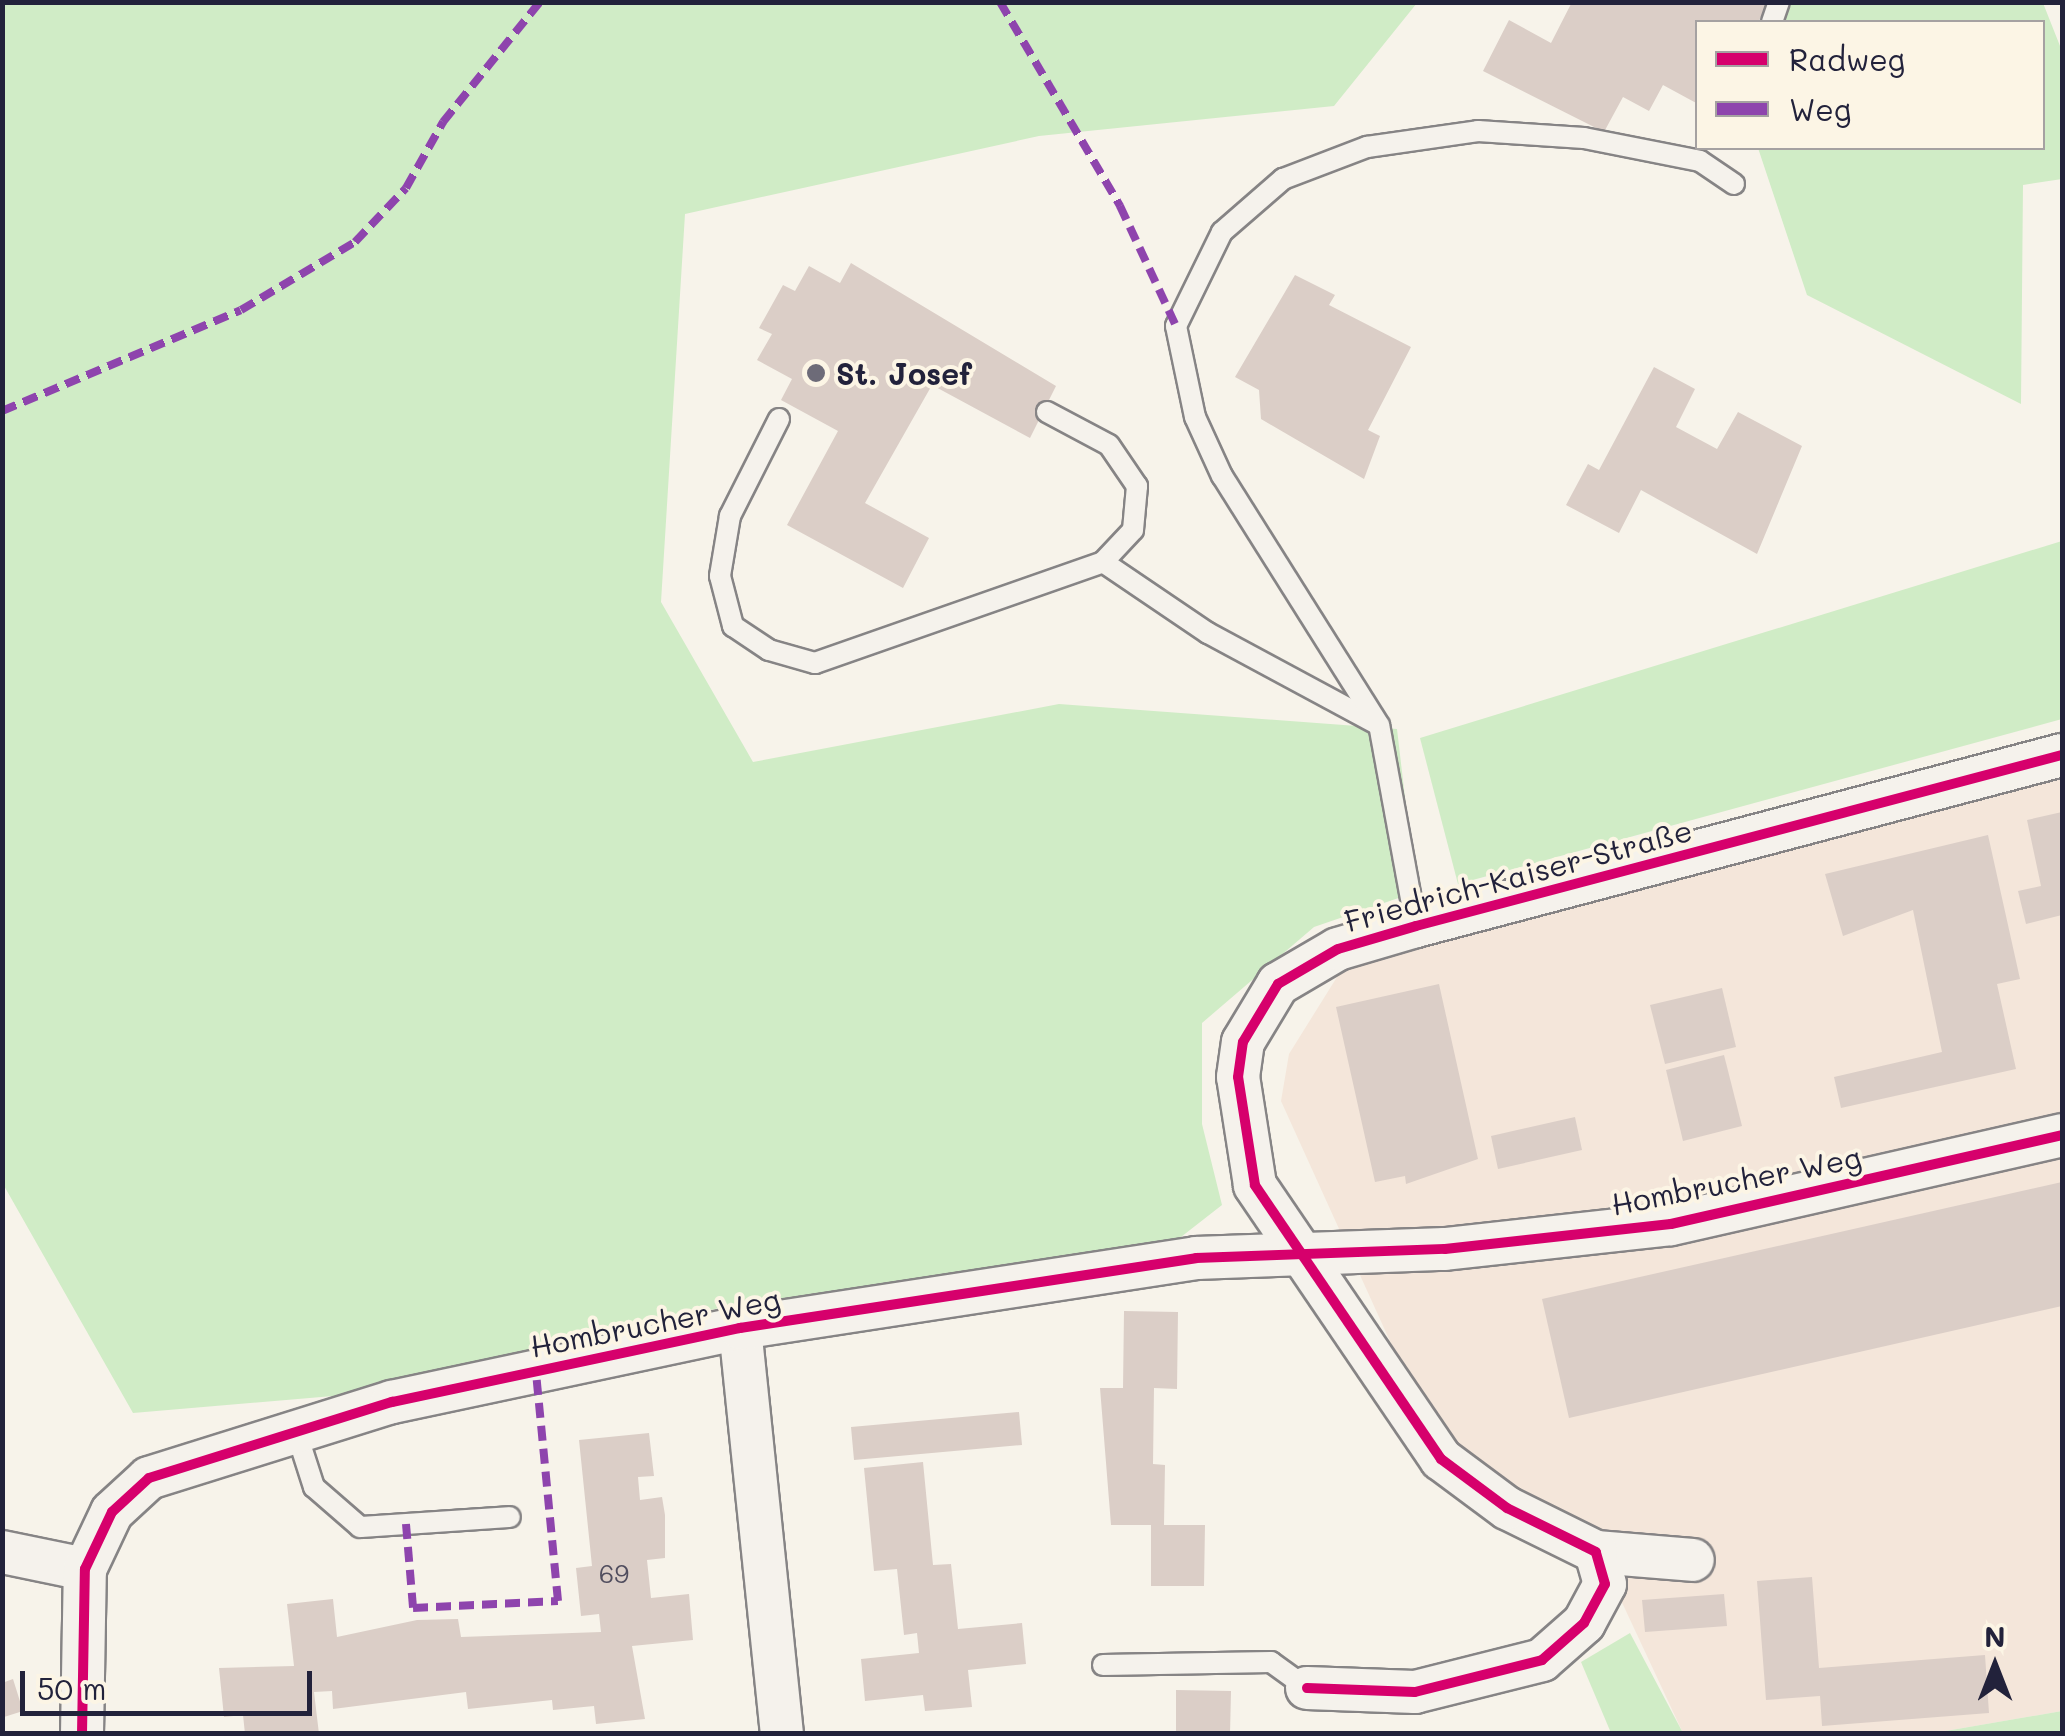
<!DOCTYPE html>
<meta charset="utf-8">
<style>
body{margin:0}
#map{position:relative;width:2065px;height:1736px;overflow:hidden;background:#f7f3ea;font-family:Mali,sans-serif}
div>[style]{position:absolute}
.built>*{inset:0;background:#f4e6da}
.green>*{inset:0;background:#d0ecc6}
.building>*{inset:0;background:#dbcec7}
.roads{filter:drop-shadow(2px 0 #868485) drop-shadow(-2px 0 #868485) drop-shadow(0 2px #868485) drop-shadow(0 -2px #868485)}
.lane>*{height:20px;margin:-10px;padding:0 10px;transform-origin:10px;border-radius:10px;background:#f5f2ec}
.street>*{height:42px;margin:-21px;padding:0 21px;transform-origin:21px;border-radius:21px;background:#f5f2ec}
.quiet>*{height:8px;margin-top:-4px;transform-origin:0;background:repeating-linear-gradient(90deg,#8e44ad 0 15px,transparent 0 23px)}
.cycleway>*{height:10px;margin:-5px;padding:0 5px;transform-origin:5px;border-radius:5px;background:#d6006c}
.dots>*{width:28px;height:28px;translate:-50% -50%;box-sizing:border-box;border:5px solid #fcf5e5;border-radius:50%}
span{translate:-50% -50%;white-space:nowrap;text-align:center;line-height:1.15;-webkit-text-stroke:8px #fcf5e5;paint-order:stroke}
.number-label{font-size:25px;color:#504d5e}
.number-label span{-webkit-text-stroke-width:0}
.poi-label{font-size:30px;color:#22223b;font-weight:700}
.left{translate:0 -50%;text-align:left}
.street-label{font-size:30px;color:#22223b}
.frame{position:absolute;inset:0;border:5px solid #22223b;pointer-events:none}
.legend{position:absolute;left:1695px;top:20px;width:350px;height:130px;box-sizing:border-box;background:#fcf5e5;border:2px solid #a5a1a1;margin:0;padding:12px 18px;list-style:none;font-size:30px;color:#22223b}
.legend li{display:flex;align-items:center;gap:20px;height:50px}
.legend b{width:50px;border:2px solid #a5a1a1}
.north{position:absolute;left:1945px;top:1616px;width:100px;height:100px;-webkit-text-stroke:8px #fcf5e5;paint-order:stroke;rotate:0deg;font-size:28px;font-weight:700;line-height:40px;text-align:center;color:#22223b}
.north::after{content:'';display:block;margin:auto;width:35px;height:45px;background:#22223b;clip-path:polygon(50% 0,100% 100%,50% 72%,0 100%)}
.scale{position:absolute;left:20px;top:1671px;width:292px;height:45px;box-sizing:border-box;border:5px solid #22223b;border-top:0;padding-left:12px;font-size:30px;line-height:35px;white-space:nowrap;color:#22223b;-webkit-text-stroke:8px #fcf5e5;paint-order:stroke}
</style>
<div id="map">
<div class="built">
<i style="clip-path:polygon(2062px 746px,2062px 1711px,1934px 1733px,1683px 1733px,1597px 1549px,1443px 1458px,1281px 1101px,1289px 1054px,1342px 969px)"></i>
</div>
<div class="green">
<i style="clip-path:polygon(1790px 2px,2043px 3px,2062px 51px,2062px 179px,2023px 185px,2021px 404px,1807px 295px,1758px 148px,2042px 148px,2042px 22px,1784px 22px)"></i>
<i style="clip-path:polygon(2px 3px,1417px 3px,1334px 106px,1039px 136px,685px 214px,661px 602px,753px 762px,1059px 704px,1397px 729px,1416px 892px,1314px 927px,1202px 1023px,1202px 1124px,1222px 1205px,1172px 1244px,728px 1306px,333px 1396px,133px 1413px,3px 1184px)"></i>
<i style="clip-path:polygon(2062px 541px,2062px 719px,1458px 884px,1420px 738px)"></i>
<i style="clip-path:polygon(1630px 1633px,1683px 1733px,1611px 1733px,1581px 1662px)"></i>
<i style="clip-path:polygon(2062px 1711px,2062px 1733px,1934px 1733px)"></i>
</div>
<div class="building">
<i style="clip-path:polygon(1572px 2px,1769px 2px,1758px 22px,1698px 22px,1698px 104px,1663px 85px,1649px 111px,1623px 97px,1604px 132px,1483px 71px,1509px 20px,1551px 43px)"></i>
<i style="clip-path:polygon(851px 263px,1056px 386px,1030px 438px,932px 385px,865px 503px,929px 538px,903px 588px,787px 525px,838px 431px,781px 400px,792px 379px,757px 360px,772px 334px,759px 328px,783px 285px,795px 291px,809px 266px,840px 283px)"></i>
<i style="clip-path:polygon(1295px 275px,1335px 295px,1329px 305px,1411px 347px,1368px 430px,1380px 436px,1364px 479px,1261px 419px,1259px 390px,1235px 377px)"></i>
<i style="clip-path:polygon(1654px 367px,1695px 389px,1676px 427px,1717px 449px,1738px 412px,1802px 446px,1757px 554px,1641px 490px,1619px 533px,1566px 505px,1588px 464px,1599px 470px)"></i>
<i style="clip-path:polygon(2062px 812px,2062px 915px,2026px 924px,2018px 891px,2041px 886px,2027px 820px)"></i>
<i style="clip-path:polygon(1988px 835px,2020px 979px,1997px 984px,2016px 1069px,1841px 1108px,1834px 1077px,1942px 1052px,1913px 910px,1843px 936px,1825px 874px)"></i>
<i style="clip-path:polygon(1439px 984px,1478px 1159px,1406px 1184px,1405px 1176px,1375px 1182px,1336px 1007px)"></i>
<i style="clip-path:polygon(1722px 988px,1736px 1047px,1665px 1064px,1650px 1005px)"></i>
<i style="clip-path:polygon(1724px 1055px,1742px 1126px,1683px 1141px,1666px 1070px)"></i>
<i style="clip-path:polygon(1575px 1117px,1582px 1150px,1498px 1169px,1491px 1136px)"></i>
<i style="clip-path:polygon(2062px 1182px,2062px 1306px,1569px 1418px,1542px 1299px)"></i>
<i style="clip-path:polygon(1124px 1311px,1178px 1312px,1177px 1389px,1154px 1388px,1153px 1464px,1165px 1465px,1164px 1525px,1205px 1525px,1204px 1586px,1151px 1586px,1151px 1525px,1111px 1525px,1100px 1388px,1123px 1388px)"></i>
<i style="clip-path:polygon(1019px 1412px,1022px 1445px,854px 1460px,851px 1427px)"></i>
<i style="clip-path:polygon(649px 1433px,654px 1476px,638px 1477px,640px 1500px,662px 1497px,665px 1515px,665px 1558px,647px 1560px,651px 1598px,689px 1594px,693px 1640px,632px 1646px,645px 1719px,596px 1724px,594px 1706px,553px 1710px,552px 1700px,468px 1709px,466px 1692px,333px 1709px,332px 1691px,314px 1692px,319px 1734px,245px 1734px,243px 1715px,224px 1717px,219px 1668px,294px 1666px,287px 1604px,333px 1599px,337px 1637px,417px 1620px,458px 1619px,461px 1637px,601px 1632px,599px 1614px,581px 1616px,576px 1568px,592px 1566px,579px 1440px)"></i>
<i style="clip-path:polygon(923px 1462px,933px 1565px,951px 1564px,958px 1629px,1022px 1623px,1026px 1664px,968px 1670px,972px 1707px,925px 1711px,923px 1695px,865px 1701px,861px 1659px,919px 1653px,917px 1633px,904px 1635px,897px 1569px,874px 1571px,864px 1468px)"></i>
<i style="clip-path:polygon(1812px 1577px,1819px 1668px,1985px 1655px,1989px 1713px,1822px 1726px,1820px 1696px,1766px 1700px,1757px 1581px)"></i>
<i style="clip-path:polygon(1724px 1594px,1727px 1626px,1645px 1632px,1642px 1600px)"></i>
<i style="clip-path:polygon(13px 1679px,23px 1711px,4px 1717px,2px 1683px)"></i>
<i style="clip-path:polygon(1176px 1690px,1231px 1691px,1230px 1734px,1176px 1734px)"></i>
</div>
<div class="roads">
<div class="lane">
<i style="left:1772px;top:22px;width:21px;rotate:-71deg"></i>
<i style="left:1047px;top:412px;width:70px;rotate:28deg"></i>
<i style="left:1109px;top:445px;width:50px;rotate:55.7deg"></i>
<i style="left:1137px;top:486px;width:44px;rotate:95.2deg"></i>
<i style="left:1133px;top:530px;width:44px;rotate:133.2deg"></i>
<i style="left:779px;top:419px;width:109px;rotate:116.8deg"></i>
<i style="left:730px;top:516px;width:61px;rotate:99.5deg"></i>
<i style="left:720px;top:576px;width:52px;rotate:75.4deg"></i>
<i style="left:733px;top:626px;width:43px;rotate:33.7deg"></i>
<i style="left:769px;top:650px;width:48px;rotate:15.8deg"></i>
<i style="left:815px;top:663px;width:305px;rotate:-19.3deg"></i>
<i style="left:1103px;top:562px;width:127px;rotate:34.1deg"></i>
<i style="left:1208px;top:633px;width:192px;rotate:28.3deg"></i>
<i style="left:1416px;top:926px;width:204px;rotate:-100.4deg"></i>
<i style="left:1379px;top:725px;width:294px;rotate:-122.2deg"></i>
<i style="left:1222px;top:476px;width:65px;rotate:-114.6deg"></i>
<i style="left:1195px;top:417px;width:93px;rotate:-101.8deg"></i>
<i style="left:1176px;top:326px;width:105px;rotate:-63.9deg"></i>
<i style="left:1222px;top:232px;width:81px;rotate:-41deg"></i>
<i style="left:1283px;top:179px;width:90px;rotate:-20.9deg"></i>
<i style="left:1367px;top:147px;width:112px;rotate:-8.2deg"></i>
<i style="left:1478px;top:131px;width:106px;rotate:3.8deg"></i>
<i style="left:1584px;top:138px;width:118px;rotate:11.2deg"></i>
<i style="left:1700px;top:161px;width:41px;rotate:34.1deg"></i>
<i style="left:296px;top:1431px;width:59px;rotate:72.2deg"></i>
<i style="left:314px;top:1487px;width:61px;rotate:41deg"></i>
<i style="left:360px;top:1527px;width:150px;rotate:-3.8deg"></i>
<i style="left:1103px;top:1665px;width:168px;rotate:-1deg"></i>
<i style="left:1271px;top:1662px;width:44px;rotate:35.8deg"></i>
</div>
<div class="street">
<i style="left:740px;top:1328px;width:408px;rotate:84.1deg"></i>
<i style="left:2px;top:1552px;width:85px;rotate:11.6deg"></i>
<i style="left:1596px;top:1552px;width:97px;rotate:4.7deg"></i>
<i style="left:1307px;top:1688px;width:108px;rotate:2.1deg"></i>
<i style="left:1415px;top:1692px;width:131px;rotate:-14.1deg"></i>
<i style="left:1542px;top:1660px;width:56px;rotate:-41.4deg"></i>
<i style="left:1584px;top:1623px;width:44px;rotate:-61.7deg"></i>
<i style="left:1605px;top:1584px;width:33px;rotate:-106deg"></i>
<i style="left:1596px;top:1552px;width:99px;rotate:-153.7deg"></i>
<i style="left:1507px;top:1508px;width:82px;rotate:-143.4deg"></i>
<i style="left:1441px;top:1459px;width:331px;rotate:-124.2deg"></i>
<i style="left:1255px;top:1185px;width:109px;rotate:-98.9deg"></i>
<i style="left:1238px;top:1077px;width:35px;rotate:-82deg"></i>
<i style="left:1243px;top:1042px;width:68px;rotate:-58.9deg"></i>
<i style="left:1278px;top:984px;width:69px;rotate:-30.3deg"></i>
<i style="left:1338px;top:949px;width:81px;rotate:-16.4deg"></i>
<i style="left:1416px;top:926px;width:668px;rotate:-14.83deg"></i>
<i style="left:82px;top:1734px;width:165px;rotate:-89deg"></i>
<i style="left:85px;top:1569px;width:63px;rotate:-64.7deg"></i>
<i style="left:112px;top:1512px;width:50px;rotate:-42.6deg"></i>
<i style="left:149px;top:1478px;width:255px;rotate:-17.4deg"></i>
<i style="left:392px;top:1402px;width:356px;rotate:-12deg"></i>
<i style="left:740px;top:1328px;width:461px;rotate:-8.7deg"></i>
<i style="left:1196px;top:1258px;width:249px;rotate:-2.1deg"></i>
<i style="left:1445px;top:1249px;width:227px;rotate:-6.3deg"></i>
<i style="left:1671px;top:1224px;width:401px;rotate:-12.8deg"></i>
</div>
</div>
<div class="quiet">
<i style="left:1000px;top:2px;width:237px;rotate:59.5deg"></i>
<i style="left:1120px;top:206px;width:132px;rotate:65deg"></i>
<i style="left:2px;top:411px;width:259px;rotate:-22.9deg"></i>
<i style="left:241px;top:310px;width:133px;rotate:-30.8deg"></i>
<i style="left:355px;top:242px;width:74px;rotate:-46.6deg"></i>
<i style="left:406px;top:188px;width:76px;rotate:-60.7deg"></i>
<i style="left:443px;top:122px;width:154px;rotate:-51.1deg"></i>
<i style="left:406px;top:1524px;width:84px;rotate:85.2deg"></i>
<i style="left:413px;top:1608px;width:145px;rotate:-2.8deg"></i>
<i style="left:558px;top:1601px;width:230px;rotate:-95.5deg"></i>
</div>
<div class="cycleway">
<i style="left:1307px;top:1688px;width:108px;rotate:2.1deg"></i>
<i style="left:1415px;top:1692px;width:131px;rotate:-14.1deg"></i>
<i style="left:1542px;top:1660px;width:56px;rotate:-41.4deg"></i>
<i style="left:1584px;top:1623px;width:44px;rotate:-61.7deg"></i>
<i style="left:1605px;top:1584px;width:33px;rotate:-106deg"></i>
<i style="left:1596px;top:1552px;width:99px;rotate:-153.7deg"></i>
<i style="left:1507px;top:1508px;width:82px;rotate:-143.4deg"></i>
<i style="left:1441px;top:1459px;width:331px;rotate:-124.2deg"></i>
<i style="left:1255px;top:1185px;width:109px;rotate:-98.9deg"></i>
<i style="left:1238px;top:1077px;width:35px;rotate:-82deg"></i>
<i style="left:1243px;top:1042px;width:68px;rotate:-58.9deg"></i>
<i style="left:1278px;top:984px;width:69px;rotate:-30.3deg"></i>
<i style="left:1338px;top:949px;width:81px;rotate:-16.4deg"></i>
<i style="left:1416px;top:926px;width:668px;rotate:-14.83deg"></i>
<i style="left:82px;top:1734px;width:165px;rotate:-89deg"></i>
<i style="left:85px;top:1569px;width:63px;rotate:-64.7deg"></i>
<i style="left:112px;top:1512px;width:50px;rotate:-42.6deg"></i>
<i style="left:149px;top:1478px;width:255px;rotate:-17.4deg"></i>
<i style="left:392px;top:1402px;width:356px;rotate:-12deg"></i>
<i style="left:740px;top:1328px;width:461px;rotate:-8.7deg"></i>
<i style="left:1196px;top:1258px;width:249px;rotate:-2.1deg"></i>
<i style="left:1445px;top:1249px;width:227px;rotate:-6.3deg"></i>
<i style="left:1671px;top:1224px;width:401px;rotate:-12.8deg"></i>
</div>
<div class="dots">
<i style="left:816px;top:373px;background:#6d6b78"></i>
</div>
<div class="number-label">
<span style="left:614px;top:1573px">69</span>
</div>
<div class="poi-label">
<span class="left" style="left:836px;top:373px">St. Josef</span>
</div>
<div class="street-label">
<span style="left:1518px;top:875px;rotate:-15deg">Friedrich-Kaiser-Straße</span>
<span style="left:1736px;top:1180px;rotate:-11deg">Hombrucher Weg</span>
<span style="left:655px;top:1322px;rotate:-11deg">Hombrucher Weg</span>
</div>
<div class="frame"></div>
<ul class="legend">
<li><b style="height:12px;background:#d6006c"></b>Radweg</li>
<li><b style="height:12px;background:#8e44ad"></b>Weg</li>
</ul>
<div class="north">N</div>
<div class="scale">50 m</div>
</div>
